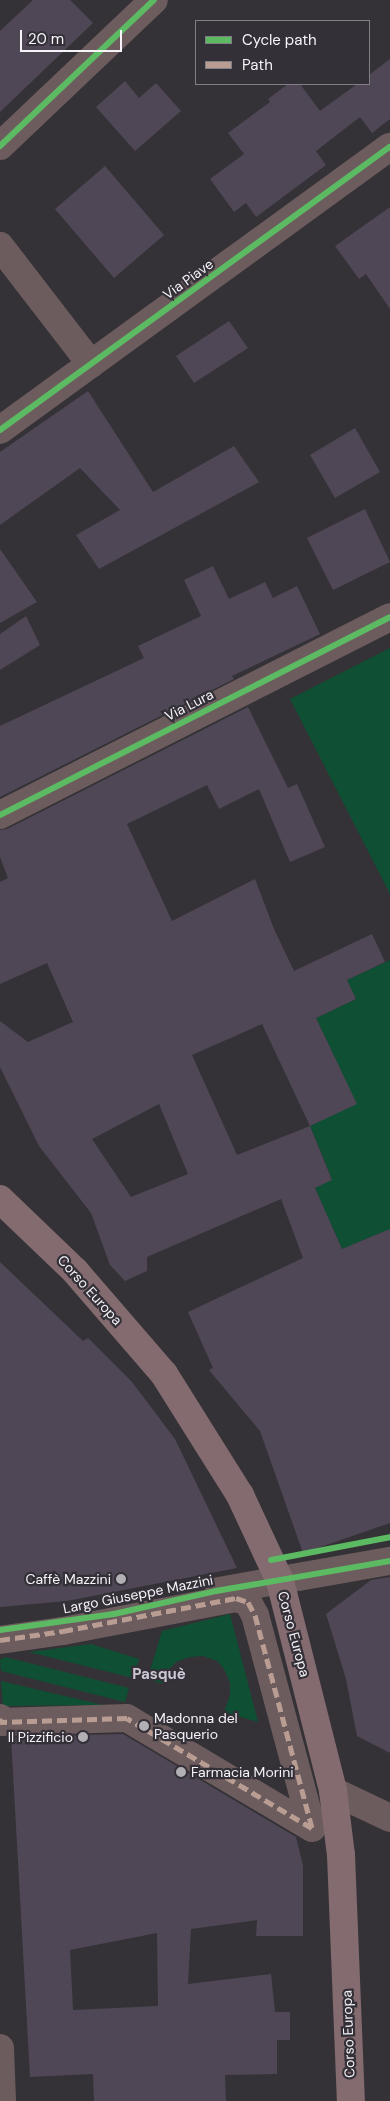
<!DOCTYPE html>
<meta charset="utf-8">
<style>
body{margin:0}
#map{position:relative;width:390px;height:2101px;overflow:hidden;background:#343236;font-family:"DM Sans",sans-serif}
div>[style]{position:absolute}
.green>*{inset:0;background:#0f4f34}
.building>*{inset:0;background:#4f4756}
.minor>*{height:28px;margin:-14px;padding:0 14px;transform-origin:14px;border-radius:14px;background:#6d5c5e}
.major>*{height:28px;margin:-14px;padding:0 14px;transform-origin:14px;border-radius:14px;background:#836b6f}
.quiet>*{height:5px;margin-top:-2.5px;transform-origin:0;background:repeating-linear-gradient(90deg,#b99d93 0 10px,transparent 0 15px)}
.cycleway>*{height:6px;margin:-3px;padding:0 3px;transform-origin:3px;border-radius:3px;background:#5cba63}
.dots>*{width:14px;height:14px;translate:-50% -50%;box-sizing:border-box;border:2px solid #343038;border-radius:50%}
span{translate:-50% -50%;white-space:nowrap;text-align:center;line-height:1.15;-webkit-text-stroke:4.5px #343038;paint-order:stroke}
.street-label{font-size:14px;color:#f6f3f9}
.poi-label{font-size:14px;color:#f6f3f9}
.right{translate:-100% -50%;text-align:right}
.left{translate:0 -50%;text-align:left}
.neighbourhood-label{font-size:15px;color:#cdc8d3;font-weight:700}
.legend{position:absolute;left:195px;top:20px;width:175px;height:65px;box-sizing:border-box;background:#343038;border:1px solid #827e85;margin:0;padding:6px 9px;list-style:none;font-size:15px;color:#f6f3f9}
.legend li{display:flex;align-items:center;gap:10px;height:25px}
.legend b{width:25px;border:1px solid #827e85}
.scale{position:absolute;left:20px;top:30px;width:102px;height:22px;box-sizing:border-box;border:2px solid #f6f3f9;border-top:0;padding-left:6px;font-size:15px;line-height:18px;white-space:nowrap;color:#f6f3f9;-webkit-text-stroke:4px #343038;paint-order:stroke}
</style>
<div id="map">
<div class="green">
<i style="clip-path:polygon(390px 648px,390px 894px,290px 699px)"></i>
<i style="clip-path:polygon(390px 960px,390px 1229px,342px 1249px,315px 1188px,332px 1179px,310px 1126px,356px 1103px,316px 1018px,356px 999px,347px 980px)"></i>
<i style="clip-path:polygon(230px 1614px,258px 1722px,224px 1712px,230px 1695px,230px 1683px,224px 1669px,217px 1661px,203px 1656px,190px 1657px,176px 1662px,168px 1671px,164px 1684px,147px 1680px,162px 1631px)"></i>
<i style="clip-path:polygon(91px 1644px,139px 1659px,133px 1678px,29px 1652px)"></i>
<i style="clip-path:polygon(5px 1657px,129px 1688px,125px 1702px,1px 1671px,0 1660px)"></i>
<i style="clip-path:polygon(1px 1681px,103px 1705px,3px 1706px)"></i>
</div>
<div class="building">
<i style="clip-path:polygon(33px 0,70px 0,93px 23px,0 112px,0 31px)"></i>
<i style="clip-path:polygon(390px 59px,390px 119px,372px 133px,360px 117px,316px 151px,326px 165px,256px 217px,246px 203px,234px 212px,210px 179px,244px 154px,228px 133px,270px 102px,268px 99px,288px 84px,300px 84px,320px 111px,357px 84px,369px 84px,369px 75px)"></i>
<i style="clip-path:polygon(125px 81px,139px 98px,156px 83px,181px 111px,135px 151px,96px 107px)"></i>
<i style="clip-path:polygon(105px 166px,164px 235px,114px 278px,55px 209px)"></i>
<i style="clip-path:polygon(390px 207px,390px 309px,366px 274px,359px 279px,335px 246px)"></i>
<i style="clip-path:polygon(229px 321px,248px 348px,194px 383px,176px 356px)"></i>
<i style="clip-path:polygon(88px 391px,153px 492px,234px 446px,259px 482px,99px 569px,76px 535px,120px 510px,80px 468px,0 525px,0 452px)"></i>
<i style="clip-path:polygon(355px 428px,380px 472px,335px 498px,310px 455px)"></i>
<i style="clip-path:polygon(365px 509px,390px 562px,333px 590px,307px 538px)"></i>
<i style="clip-path:polygon(0 549px,37px 602px,0 623px)"></i>
<i style="clip-path:polygon(213px 566px,229px 599px,265px 582px,273px 598px,297px 586px,320px 634px,232px 676px,234px 679px,0 797px,0 726px,144px 658px,138px 646px,201px 616px,184px 580px)"></i>
<i style="clip-path:polygon(26px 616px,40px 645px,0 670px,0 634px)"></i>
<i style="clip-path:polygon(evenodd,248px 707px,288px 788px,297px 784px,325px 847px,290px 862px,259px 789px,219px 809px,207px 785px,127px 824px,172px 921px,255px 879px,274px 929px,294px 971px,372px 934px,385px 962px,347px 980px,356px 999px,316px 1018px,357px 1104px,310px 1126px,332px 1180px,315px 1188px,342px 1249px,390px 1229px,390px 1523px,303px 1553px,260px 1431px,209px 1370px,213px 1368px,188px 1312px,303px 1258px,281px 1199px,147px 1257px,147px 1271px,125px 1281px,110px 1265px,91px 1213px,39px 1146px,0 1067px,0 1021px,28px 1042px,73px 1022px,47px 963px,0 984px,0 882px,8px 878px,0 857px,0 830px,7px 829px,248px 707px,262px 1024px,310px 1126px,237px 1155px,192px 1055px,262px 1024px,248px 707px,159px 1104px,188px 1174px,131px 1197px,92px 1139px,159px 1104px)"></i>
<i style="clip-path:polygon(0 1262px,83px 1341px,88px 1338px,132px 1382px,175px 1439px,237px 1568px,67px 1601px,0 1607px)"></i>
<i style="clip-path:polygon(390px 1577px,390px 1753px,357px 1736px,346px 1679px,326px 1614px,371px 1580px)"></i>
<i style="clip-path:polygon(evenodd,123px 1734px,296px 1837px,303px 1865px,303px 1936px,256px 1936px,257px 1920px,191px 1929px,188px 1984px,271px 1974px,275px 2012px,290px 2012px,290px 2040px,277px 2040px,277px 2074px,225px 2075px,226px 2101px,94px 2101px,93px 2074px,30px 2077px,11px 1737px,123px 1734px,157px 1933px,158px 2006px,73px 2010px,70px 1950px,157px 1933px)"></i>
</div>
<div class="minor">
<i style="left:0;top:146px;width:212px;rotate:-43.5deg"></i>
<i style="left:0;top:246px;width:149px;rotate:52.4deg"></i>
<i style="left:0;top:430px;width:482px;rotate:-36deg"></i>
<i style="left:0;top:815px;width:437px;rotate:-26.9deg"></i>
<i style="left:219px;top:1591px;width:174px;rotate:-10deg"></i>
<i style="left:0;top:1640px;width:64px;rotate:-8.1deg"></i>
<i style="left:63px;top:1631px;width:176px;rotate:-10.8deg"></i>
<i style="left:236px;top:1598px;width:13px;rotate:18deg"></i>
<i style="left:248px;top:1602px;width:15px;rotate:62deg"></i>
<i style="left:255px;top:1615px;width:220px;rotate:75deg"></i>
<i style="left:312px;top:1828px;width:215px;rotate:-149.3deg"></i>
<i style="left:127px;top:1718px;width:127px;rotate:178.2deg"></i>
<i style="left:0;top:1722px;width:4px;rotate:-90deg"></i>
<i style="left:333px;top:1791px;width:63px;rotate:25.3deg"></i>
<i style="left:0;top:2048px;width:53px;rotate:87.8deg"></i>
</div>
<div class="major">
<i style="left:0;top:1199px;width:104px;rotate:43.8deg"></i>
<i style="left:75px;top:1271px;width:136px;rotate:49.2deg"></i>
<i style="left:164px;top:1374px;width:143px;rotate:57.9deg"></i>
<i style="left:240px;top:1495px;width:95px;rotate:65.1deg"></i>
<i style="left:280px;top:1581px;width:217px;rotate:75.8deg"></i>
<i style="left:333px;top:1791px;width:64px;rotate:82.9deg"></i>
<i style="left:341px;top:1855px;width:246px;rotate:87.7deg"></i>
</div>
<div class="quiet">
<i style="left:0;top:1640px;width:64px;rotate:-8.1deg"></i>
<i style="left:63px;top:1631px;width:176px;rotate:-10.8deg"></i>
<i style="left:236px;top:1598px;width:13px;rotate:18deg"></i>
<i style="left:248px;top:1602px;width:15px;rotate:62deg"></i>
<i style="left:255px;top:1615px;width:220px;rotate:75deg"></i>
<i style="left:312px;top:1828px;width:215px;rotate:-149.3deg"></i>
<i style="left:127px;top:1718px;width:127px;rotate:178.2deg"></i>
<i style="left:0;top:1722px;width:4px;rotate:-90deg"></i>
</div>
<div class="cycleway">
<i style="left:0;top:146px;width:212px;rotate:-43.5deg"></i>
<i style="left:0;top:430px;width:482px;rotate:-36deg"></i>
<i style="left:0;top:815px;width:437px;rotate:-26.9deg"></i>
<i style="left:271px;top:1560px;width:121px;rotate:-10.9deg"></i>
<i style="left:0;top:1630px;width:115px;rotate:-8deg"></i>
<i style="left:114px;top:1614px;width:105px;rotate:-12.7deg"></i>
<i style="left:216px;top:1591px;width:177px;rotate:-9.8deg"></i>
</div>
<div class="dots">
<i style="left:121px;top:1579px;background:#b2afb5"></i>
<i style="left:144px;top:1726px;background:#b2afb5"></i>
<i style="left:83px;top:1737px;background:#b2afb5"></i>
<i style="left:181px;top:1772px;background:#b2afb5"></i>
</div>
<div class="street-label">
<span style="left:188px;top:279px;rotate:-36deg">Via Piave</span>
<span style="left:189px;top:705px;rotate:-27deg">Via Lura</span>
<span style="left:90px;top:1290px;rotate:48deg">Corso Europa</span>
<span style="left:138px;top:1594px;rotate:-11deg">Largo Giuseppe Mazzini</span>
<span style="left:294px;top:1634px;rotate:75deg">Corso Europa</span>
<span style="left:348px;top:2034px;rotate:-92deg">Corso Europa</span>
</div>
<div class="poi-label">
<span class="right" style="left:111px;top:1579px">Caffè Mazzini</span>
<span class="left" style="left:154px;top:1726px">Madonna del<br>Pasquerio</span>
<span class="right" style="left:73px;top:1737px">Il Pizzificio</span>
<span class="left" style="left:191px;top:1772px">Farmacia Morini</span>
</div>
<div class="neighbourhood-label">
<span style="left:159px;top:1675px">Pasquè</span>
</div>
<ul class="legend">
<li><b style="height:6px;background:#5cba63"></b>Cycle path</li>
<li><b style="height:6px;background:#b99d93"></b>Path</li>
</ul>
<div class="scale">20 m</div>
</div>
